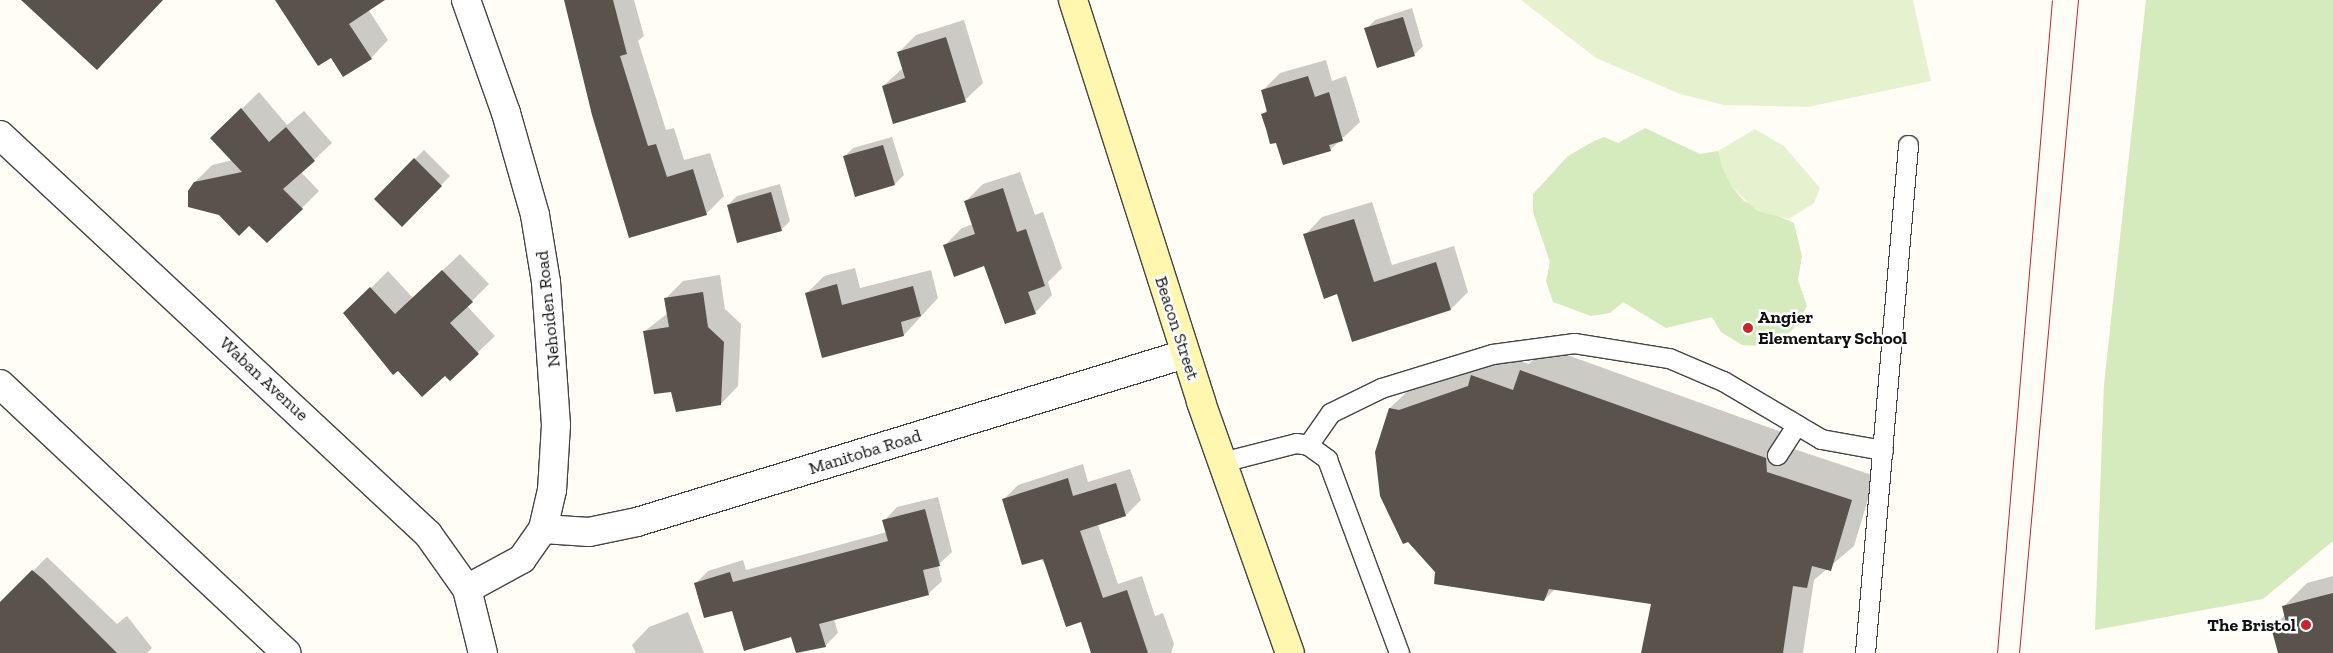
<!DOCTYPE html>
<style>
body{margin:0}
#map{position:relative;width:2333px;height:653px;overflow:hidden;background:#fffdf5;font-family:"Zilla Slab",serif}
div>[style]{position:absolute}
.green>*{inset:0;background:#d5ebbd}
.pitch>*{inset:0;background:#e6f2cf}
.shadow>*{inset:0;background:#0003}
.building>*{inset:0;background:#5a524d}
.roads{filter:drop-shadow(1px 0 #444) drop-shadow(-1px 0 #444) drop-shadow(0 1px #444) drop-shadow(0 -1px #444)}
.service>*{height:19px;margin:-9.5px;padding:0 9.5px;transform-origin:9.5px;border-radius:9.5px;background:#fff}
.minor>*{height:28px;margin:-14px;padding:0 14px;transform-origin:14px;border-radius:14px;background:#fff}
.secondary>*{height:28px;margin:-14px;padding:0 14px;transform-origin:14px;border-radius:14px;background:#fff6b0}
.tram>*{height:1px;margin:-0.5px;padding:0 0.5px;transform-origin:0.5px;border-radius:0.5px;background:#c4262e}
.dots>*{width:14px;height:14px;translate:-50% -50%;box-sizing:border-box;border:2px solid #fff;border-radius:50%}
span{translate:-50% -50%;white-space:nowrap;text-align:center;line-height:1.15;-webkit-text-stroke:5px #fff;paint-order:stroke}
.street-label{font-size:18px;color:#111}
.poi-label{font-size:18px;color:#111;font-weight:700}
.left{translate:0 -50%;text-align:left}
.right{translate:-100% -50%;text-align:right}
</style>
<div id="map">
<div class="green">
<i style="clip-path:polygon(2146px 0,2333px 0,2333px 541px,2263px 599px,2095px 630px,2104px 384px)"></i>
<i style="clip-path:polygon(1645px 128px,1700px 154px,1718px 151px,1732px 187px,1744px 201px,1794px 223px,1802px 256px,1798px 280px,1807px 306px,1795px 327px,1775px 347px,1742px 345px,1721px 332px,1712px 317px,1666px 328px,1623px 302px,1610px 313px,1591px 316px,1553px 302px,1546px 281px,1550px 262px,1533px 212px,1533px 194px,1568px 156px,1592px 142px,1604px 137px,1618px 143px)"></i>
</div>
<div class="pitch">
<i style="clip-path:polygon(1521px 0,1913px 0,1931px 81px,1808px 107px,1724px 105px,1680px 94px,1596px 58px)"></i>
<i style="clip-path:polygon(1755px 129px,1784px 146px,1820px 188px,1814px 203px,1789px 219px,1757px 211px,1732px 187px,1722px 167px,1718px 151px)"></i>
</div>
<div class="shadow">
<i style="clip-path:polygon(282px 0,377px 0,368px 9px,388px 40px,371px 58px,331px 56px)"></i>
<i style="clip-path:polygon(565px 0,634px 0,644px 36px,638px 41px,666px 130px,674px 128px,684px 160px,710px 153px,724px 196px,706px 214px,630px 236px)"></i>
<i style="clip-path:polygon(1412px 8px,1423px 46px,1414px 55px,1366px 29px,1375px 20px)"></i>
<i style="clip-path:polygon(964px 20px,983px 83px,965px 100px,883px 86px,903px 68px,898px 53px,916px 35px)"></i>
<i style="clip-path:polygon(1326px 60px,1332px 81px,1346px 76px,1360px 122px,1330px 150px,1277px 141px,1263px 114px,1268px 109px,1262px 91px,1280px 73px)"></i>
<i style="clip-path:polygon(259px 92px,287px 125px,304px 111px,332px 143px,301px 172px,319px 191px,302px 208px,249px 224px,195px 182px,212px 165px,233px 160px,212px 138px)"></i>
<i style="clip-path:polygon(892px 137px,904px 175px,895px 184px,844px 157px,853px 148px)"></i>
<i style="clip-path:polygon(424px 150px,450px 176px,402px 225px,375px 199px)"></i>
<i style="clip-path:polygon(1020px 172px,1035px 215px,1043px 212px,1062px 268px,1048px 282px,1052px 295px,1035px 313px,985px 265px,945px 245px,962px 228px,973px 224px,966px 201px,983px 184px)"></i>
<i style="clip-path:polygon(780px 184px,790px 221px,781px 230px,728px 205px,737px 196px)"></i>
<i style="clip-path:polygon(1372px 202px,1392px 265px,1454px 246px,1468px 292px,1451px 309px,1353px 340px,1338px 293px,1305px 235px,1322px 217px)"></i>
<i style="clip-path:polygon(460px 254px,489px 284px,467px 306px,495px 336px,450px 379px,363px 296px,388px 271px,413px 298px)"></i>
<i style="clip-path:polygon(855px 268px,860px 288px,931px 270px,938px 298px,904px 335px,823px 356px,807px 293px,824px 276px)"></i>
<i style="clip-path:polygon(720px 275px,725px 309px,741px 324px,738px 386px,721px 404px,672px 390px,645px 331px,668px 313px,666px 298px,683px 281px)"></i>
<i style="clip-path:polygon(1545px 347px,1790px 435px,1791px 448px,1875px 476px,1854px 546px,1814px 580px,1803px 653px,1646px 653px,1652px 603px,1555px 589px,1544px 600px,1436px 571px,1408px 541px,1403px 543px,1387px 511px,1377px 452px,1390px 408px,1414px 385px,1423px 387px,1481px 367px,1495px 352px,1529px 364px)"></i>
<i style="clip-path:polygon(1083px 464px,1088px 482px,1130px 469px,1141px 500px,1126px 515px,1098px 525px,1118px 584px,1142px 576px,1155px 616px,1163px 613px,1174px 644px,1171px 653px,1092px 653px,1082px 621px,1003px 500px,1018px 485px)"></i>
<i style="clip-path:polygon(938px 497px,952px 552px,938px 565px,942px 581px,928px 594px,834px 619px,838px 633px,825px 646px,797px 653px,792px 636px,732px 609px,695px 584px,708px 571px,743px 560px,746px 570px,887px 532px,884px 521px,897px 507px)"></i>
<i style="clip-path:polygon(47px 557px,117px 624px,127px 616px,152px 648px,147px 653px,9px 653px,0 644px,0 604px)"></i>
<i style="clip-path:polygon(2333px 576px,2333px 653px,2279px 653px,2272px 628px,2285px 615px,2283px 607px,2307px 583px)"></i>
<i style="clip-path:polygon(688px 612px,704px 653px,636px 653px,632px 645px,649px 627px)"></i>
</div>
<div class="building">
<i style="clip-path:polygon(21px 0,163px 0,97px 70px)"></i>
<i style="clip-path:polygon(275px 0,385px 0,349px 24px,372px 59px,343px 77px,331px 58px,318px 66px)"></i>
<i style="clip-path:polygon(564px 0,613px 0,627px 54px,620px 56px,648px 146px,656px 144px,667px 177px,693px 169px,707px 215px,629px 238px,592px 115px)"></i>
<i style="clip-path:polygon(1403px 17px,1415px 56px,1377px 68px,1364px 28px)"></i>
<i style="clip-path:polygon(946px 37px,966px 102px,893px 124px,882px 86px,905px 78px,897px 52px)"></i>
<i style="clip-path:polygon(1308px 76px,1315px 97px,1329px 92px,1343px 141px,1329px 145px,1331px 151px,1283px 165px,1276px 143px,1270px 144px,1266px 129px,1261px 114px,1267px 112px,1261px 90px)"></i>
<i style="clip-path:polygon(241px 108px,269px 142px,286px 127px,315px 161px,283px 189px,303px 209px,267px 243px,249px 226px,239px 236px,219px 215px,188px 207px,188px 191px,194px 182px,242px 172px,210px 138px)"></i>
<i style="clip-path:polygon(883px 145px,895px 185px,855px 197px,843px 156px)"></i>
<i style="clip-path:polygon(414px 158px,442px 186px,402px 227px,374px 199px)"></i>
<i style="clip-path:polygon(1003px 188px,1017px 232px,1026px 229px,1045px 286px,1028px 292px,1036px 314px,1005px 324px,984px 266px,954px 277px,943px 245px,975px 234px,964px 201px)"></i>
<i style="clip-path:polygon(771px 192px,782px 231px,737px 243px,727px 205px)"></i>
<i style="clip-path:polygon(1354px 219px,1374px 282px,1436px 262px,1451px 310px,1352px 342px,1337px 294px,1324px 299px,1303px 234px)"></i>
<i style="clip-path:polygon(442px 270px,473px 302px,450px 323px,479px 354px,450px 381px,445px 376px,422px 397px,398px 371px,393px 375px,343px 313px,370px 287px,395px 314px)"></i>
<i style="clip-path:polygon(837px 284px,842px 305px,913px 286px,921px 316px,901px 322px,904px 336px,822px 358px,805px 293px)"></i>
<i style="clip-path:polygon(703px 292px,708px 327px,724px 342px,721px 405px,676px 412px,671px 392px,654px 394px,643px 331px,669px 327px,664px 298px)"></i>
<i style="clip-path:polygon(1520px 370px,1766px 458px,1767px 472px,1852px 500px,1831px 571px,1812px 566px,1807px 588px,1793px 586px,1783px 653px,1641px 653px,1651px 604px,1549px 589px,1544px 601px,1434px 584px,1435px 572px,1408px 542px,1403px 544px,1380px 496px,1375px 452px,1389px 408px,1399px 410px,1468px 386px,1471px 375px,1513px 390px)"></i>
<i style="clip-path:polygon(1068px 478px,1073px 496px,1116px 483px,1126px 516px,1080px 531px,1103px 598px,1127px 590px,1148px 653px,1091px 653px,1081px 622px,1066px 627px,1043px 559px,1022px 565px,1002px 499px)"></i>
<i style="clip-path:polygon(925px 509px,940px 566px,923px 570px,929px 595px,819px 624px,826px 647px,796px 653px,791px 637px,744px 651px,732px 611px,704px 618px,694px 583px,730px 572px,733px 582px,888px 541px,882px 520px)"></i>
<i style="clip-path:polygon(32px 570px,44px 580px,117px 653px,0 653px,0 602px)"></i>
<i style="clip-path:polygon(2333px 593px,2333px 653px,2278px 653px,2271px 627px,2286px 623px,2282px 606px)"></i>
</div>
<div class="roads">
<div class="service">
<i style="left:1308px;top:445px;width:39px;rotate:-55deg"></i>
<i style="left:1330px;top:413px;width:57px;rotate:-26.1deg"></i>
<i style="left:1381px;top:388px;width:116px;rotate:-17deg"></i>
<i style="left:1492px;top:354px;width:83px;rotate:-7.6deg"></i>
<i style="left:1574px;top:343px;width:96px;rotate:9deg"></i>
<i style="left:1669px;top:358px;width:59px;rotate:23.1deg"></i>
<i style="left:1723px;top:381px;width:114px;rotate:30.6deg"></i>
<i style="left:1821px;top:439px;width:63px;rotate:10.1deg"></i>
<i style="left:1777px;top:455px;width:35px;rotate:-57deg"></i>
<i style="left:1222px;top:462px;width:76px;rotate:-14.4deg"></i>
<i style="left:1296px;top:443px;width:12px;rotate:9deg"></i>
<i style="left:1308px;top:445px;width:24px;rotate:36deg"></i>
<i style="left:1327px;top:459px;width:207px;rotate:69.6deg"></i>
<i style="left:1865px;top:653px;width:510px;rotate:-85.16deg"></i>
</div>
<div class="minor">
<i style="left:466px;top:0;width:120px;rotate:70.5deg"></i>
<i style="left:506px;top:113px;width:106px;rotate:74.1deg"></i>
<i style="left:535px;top:215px;width:68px;rotate:80.7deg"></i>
<i style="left:546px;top:282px;width:143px;rotate:86deg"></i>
<i style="left:556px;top:425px;width:65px;rotate:93.5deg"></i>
<i style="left:552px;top:490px;width:40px;rotate:103deg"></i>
<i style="left:543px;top:529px;width:37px;rotate:125deg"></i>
<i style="left:522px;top:559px;width:63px;rotate:151.4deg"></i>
<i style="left:0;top:135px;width:585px;rotate:42.99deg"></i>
<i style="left:428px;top:534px;width:67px;rotate:54.7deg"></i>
<i style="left:467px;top:589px;width:66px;rotate:76deg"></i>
<i style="left:0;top:384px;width:393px;rotate:43.2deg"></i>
<i style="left:543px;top:529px;width:46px;rotate:3.7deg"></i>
<i style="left:589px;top:532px;width:49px;rotate:-11.8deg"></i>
<i style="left:637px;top:522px;width:573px;rotate:-17.04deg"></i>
</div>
<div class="secondary">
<i style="left:1073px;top:0;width:422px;rotate:72.3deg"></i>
<i style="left:1201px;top:402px;width:266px;rotate:70.5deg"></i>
</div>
</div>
<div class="tram">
<i style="left:1997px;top:653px;width:655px;rotate:-85.19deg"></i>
<i style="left:2019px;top:653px;width:656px;rotate:-84.84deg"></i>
</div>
<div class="dots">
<i style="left:1748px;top:328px;background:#c4262e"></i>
<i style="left:2306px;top:625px;background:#c4262e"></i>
</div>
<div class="street-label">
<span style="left:548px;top:309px;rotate:-96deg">Nehoiden Road</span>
<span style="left:1177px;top:328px;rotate:72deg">Beacon Street</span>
<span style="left:264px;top:379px;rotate:43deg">Waban Avenue</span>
<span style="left:865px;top:452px;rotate:-17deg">Manitoba Road</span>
</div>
<div class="poi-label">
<span class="left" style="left:1758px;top:328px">Angier<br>Elementary School</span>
<span class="right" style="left:2296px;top:625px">The Bristol</span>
</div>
</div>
